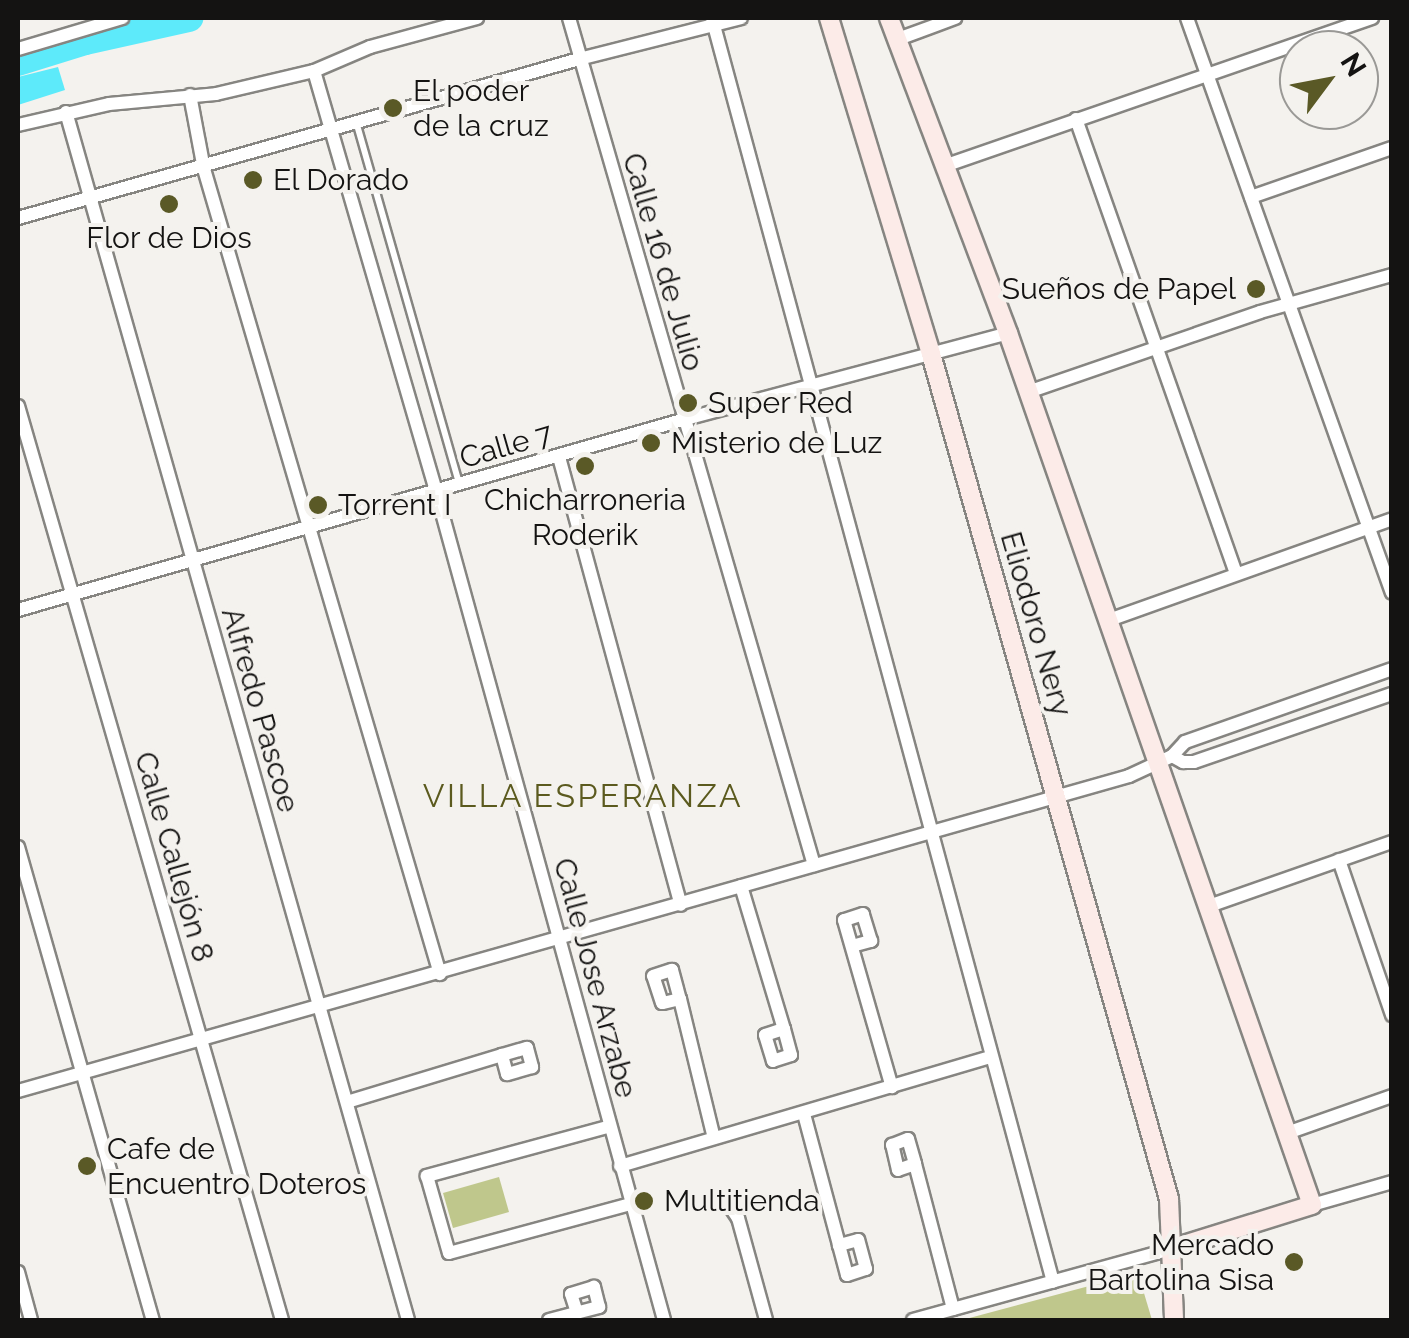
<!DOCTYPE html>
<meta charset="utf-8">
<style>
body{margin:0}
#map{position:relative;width:1409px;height:1338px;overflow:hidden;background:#f4f2ee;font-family:Raleway,sans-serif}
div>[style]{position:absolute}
.green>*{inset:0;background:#bfc78c}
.water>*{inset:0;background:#5deafa}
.river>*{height:28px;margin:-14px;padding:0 14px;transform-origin:14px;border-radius:14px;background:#5deafa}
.roads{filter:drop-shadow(2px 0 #868581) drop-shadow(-2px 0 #868581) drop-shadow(0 2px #868581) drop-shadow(0 -2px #868581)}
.lane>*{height:6px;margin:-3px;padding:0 3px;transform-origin:3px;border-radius:3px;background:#fff}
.street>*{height:12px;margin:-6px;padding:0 6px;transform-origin:6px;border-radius:6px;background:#fff}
.secondary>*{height:18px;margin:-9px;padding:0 9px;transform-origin:9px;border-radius:9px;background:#fcebe8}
.dots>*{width:28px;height:28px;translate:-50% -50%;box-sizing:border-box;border:5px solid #f4f2ee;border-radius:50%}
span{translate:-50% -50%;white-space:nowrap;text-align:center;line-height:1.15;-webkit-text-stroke:8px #f4f2ee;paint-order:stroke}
.poi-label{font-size:30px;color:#141312}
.left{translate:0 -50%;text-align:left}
.right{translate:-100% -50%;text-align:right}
.street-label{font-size:30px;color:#141312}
.neighbourhood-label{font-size:32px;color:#5b5a1e;letter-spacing:2.5px}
.frame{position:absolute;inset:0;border:20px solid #141312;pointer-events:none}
.north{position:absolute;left:1279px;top:30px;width:100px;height:100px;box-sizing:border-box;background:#f4f2ee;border:2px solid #9a9996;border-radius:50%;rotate:58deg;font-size:28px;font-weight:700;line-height:40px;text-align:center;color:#141312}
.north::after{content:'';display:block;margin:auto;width:35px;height:45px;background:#5a5926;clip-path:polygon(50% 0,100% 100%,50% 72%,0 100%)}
</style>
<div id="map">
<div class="green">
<i style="clip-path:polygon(499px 1177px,509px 1212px,453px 1228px,443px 1193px)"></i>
<i style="clip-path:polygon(1138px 1273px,1152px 1320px,962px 1320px)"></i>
</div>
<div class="water">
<i style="clip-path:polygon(58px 67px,65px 90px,18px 105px,18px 77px)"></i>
</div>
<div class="river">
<i style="left:18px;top:62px;width:70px;rotate:-17.4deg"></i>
<i style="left:85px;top:41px;width:107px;rotate:-12.5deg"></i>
</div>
<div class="roads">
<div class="lane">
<i style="left:357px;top:125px;width:373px;rotate:74.1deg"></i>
</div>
<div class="street">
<i style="left:569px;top:18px;width:882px;rotate:73.87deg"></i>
<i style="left:712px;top:18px;width:1309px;rotate:74.9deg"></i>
<i style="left:1187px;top:18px;width:610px;rotate:70.38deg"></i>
<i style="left:898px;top:39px;width:61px;rotate:-20.2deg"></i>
<i style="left:18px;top:49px;width:109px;rotate:-16.6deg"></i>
<i style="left:314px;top:71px;width:437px;rotate:73.8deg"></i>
<i style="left:436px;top:491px;width:860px;rotate:74.62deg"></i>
<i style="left:190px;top:95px;width:75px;rotate:79.3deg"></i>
<i style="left:204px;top:169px;width:839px;rotate:73.66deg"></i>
<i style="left:66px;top:112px;width:1255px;rotate:74.19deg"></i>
<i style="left:1076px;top:119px;width:482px;rotate:70.6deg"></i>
<i style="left:18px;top:125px;width:93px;rotate:-13deg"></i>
<i style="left:109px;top:104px;width:107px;rotate:-5.3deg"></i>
<i style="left:216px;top:94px;width:101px;rotate:-13.2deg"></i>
<i style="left:314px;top:71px;width:61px;rotate:-23.2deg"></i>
<i style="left:370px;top:47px;width:111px;rotate:-15.2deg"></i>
<i style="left:947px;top:165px;width:450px;rotate:-19.1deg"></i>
<i style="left:1251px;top:197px;width:149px;rotate:-19.2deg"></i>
<i style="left:18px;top:218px;width:583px;rotate:-15.82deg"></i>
<i style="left:579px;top:59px;width:167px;rotate:-14.2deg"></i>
<i style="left:1028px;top:392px;width:245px;rotate:-19deg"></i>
<i style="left:1260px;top:312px;width:137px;rotate:-15.7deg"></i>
<i style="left:18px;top:406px;width:951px;rotate:73.89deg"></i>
<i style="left:559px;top:457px;width:464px;rotate:74.8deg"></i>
<i style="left:18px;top:610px;width:691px;rotate:-15.97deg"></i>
<i style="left:682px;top:420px;width:337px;rotate:-14.9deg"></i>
<i style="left:1109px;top:620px;width:300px;rotate:-19.6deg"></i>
<i style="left:1172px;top:756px;width:13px;rotate:29deg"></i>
<i style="left:1183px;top:762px;width:11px"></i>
<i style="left:1194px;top:762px;width:209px;rotate:-19deg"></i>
<i style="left:18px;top:847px;width:492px;rotate:74.1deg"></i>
<i style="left:1339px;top:860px;width:164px;rotate:71.1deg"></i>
<i style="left:741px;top:886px;width:149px;rotate:73.3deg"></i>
<i style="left:784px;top:1029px;width:27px;rotate:75deg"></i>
<i style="left:791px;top:1055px;width:19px;rotate:162deg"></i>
<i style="left:773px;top:1061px;width:27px;rotate:-107deg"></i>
<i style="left:765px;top:1035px;width:20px;rotate:-18deg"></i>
<i style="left:1209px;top:906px;width:194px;rotate:-19.3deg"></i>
<i style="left:852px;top:946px;width:20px;rotate:-15deg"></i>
<i style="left:871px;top:941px;width:28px;rotate:-107deg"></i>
<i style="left:863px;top:914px;width:20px;rotate:162deg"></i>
<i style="left:844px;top:920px;width:174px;rotate:74deg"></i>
<i style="left:680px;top:999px;width:18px;rotate:167deg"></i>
<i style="left:662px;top:1003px;width:28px;rotate:-108deg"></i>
<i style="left:653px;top:976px;width:20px;rotate:-18deg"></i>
<i style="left:672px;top:970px;width:30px;rotate:75deg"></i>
<i style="left:680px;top:999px;width:143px;rotate:76.3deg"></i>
<i style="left:18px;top:1091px;width:1155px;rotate:-15.83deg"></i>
<i style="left:1129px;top:776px;width:47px;rotate:-24.9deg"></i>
<i style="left:1172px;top:756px;width:19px;rotate:-47deg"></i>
<i style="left:1185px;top:742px;width:219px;rotate:-19.4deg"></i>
<i style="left:347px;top:1102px;width:162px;rotate:-16.9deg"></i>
<i style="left:502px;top:1055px;width:26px;rotate:-16deg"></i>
<i style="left:527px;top:1048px;width:20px;rotate:75deg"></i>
<i style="left:532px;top:1067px;width:26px;rotate:164deg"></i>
<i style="left:507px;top:1074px;width:20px;rotate:-105deg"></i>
<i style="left:804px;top:1114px;width:136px;rotate:75deg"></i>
<i style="left:839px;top:1245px;width:31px;rotate:75deg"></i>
<i style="left:847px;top:1275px;width:20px;rotate:-18deg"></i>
<i style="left:866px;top:1269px;width:30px;rotate:-105deg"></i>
<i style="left:858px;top:1240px;width:20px;rotate:165deg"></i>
<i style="left:607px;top:1127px;width:187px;rotate:164.8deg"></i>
<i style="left:427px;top:1176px;width:80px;rotate:74.1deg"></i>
<i style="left:449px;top:1253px;width:188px;rotate:-15.1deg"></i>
<i style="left:1287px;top:1133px;width:111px;rotate:-19.4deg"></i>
<i style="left:915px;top:1164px;width:18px;rotate:161deg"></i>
<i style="left:898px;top:1170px;width:26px;rotate:-103deg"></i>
<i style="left:892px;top:1145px;width:17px;rotate:-21deg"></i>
<i style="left:908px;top:1139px;width:26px;rotate:74deg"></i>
<i style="left:915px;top:1164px;width:150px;rotate:75.3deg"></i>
<i style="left:620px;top:1166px;width:387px;rotate:-16.4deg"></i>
<i style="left:723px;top:1196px;width:27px;rotate:56deg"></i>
<i style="left:738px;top:1218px;width:106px;rotate:74.6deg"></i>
<i style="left:1312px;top:1205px;width:83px;rotate:-16deg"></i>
<i style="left:18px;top:1272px;width:50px;rotate:74.8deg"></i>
<i style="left:549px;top:1320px;width:52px;rotate:-14.6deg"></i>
<i style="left:599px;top:1307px;width:21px;rotate:-104deg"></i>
<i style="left:594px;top:1287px;width:24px;rotate:163deg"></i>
<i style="left:571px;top:1294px;width:20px;rotate:72deg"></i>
<i style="left:913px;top:1320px;width:271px;rotate:-15.4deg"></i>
</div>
<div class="secondary">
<i style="left:829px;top:18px;width:351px;rotate:73.1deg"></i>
<i style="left:931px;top:354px;width:878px;rotate:74.27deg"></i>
<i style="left:1169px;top:1199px;width:121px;rotate:87.6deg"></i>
<i style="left:889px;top:18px;width:337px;rotate:69.3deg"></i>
<i style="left:1008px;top:333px;width:923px;rotate:70.78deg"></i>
<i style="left:1312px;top:1205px;width:145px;rotate:162.7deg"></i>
</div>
</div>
<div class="dots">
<i style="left:393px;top:108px;background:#5a5926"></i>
<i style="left:253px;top:180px;background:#5a5926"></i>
<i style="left:169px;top:204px;background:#5a5926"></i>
<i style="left:1256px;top:289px;background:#5a5926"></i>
<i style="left:688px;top:403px;background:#5a5926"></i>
<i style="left:651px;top:443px;background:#5a5926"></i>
<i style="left:585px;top:466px;background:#5a5926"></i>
<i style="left:318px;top:505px;background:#5a5926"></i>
<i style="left:87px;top:1166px;background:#5a5926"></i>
<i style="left:644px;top:1201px;background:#5a5926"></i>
<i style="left:1294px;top:1262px;background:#5a5926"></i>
</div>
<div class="poi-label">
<span class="left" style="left:413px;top:108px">El poder<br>de la cruz</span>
<span class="left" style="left:273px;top:180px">El Dorado</span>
<span style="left:169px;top:238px">Flor de Dios</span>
<span class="right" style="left:1236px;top:289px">Sueños de Papel</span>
<span class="left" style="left:708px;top:403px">Super Red</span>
<span class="left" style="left:671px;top:443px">Misterio de Luz</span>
<span style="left:585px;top:517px">Chicharroneria<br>Roderik</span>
<span class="left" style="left:338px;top:505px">Torrent I</span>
<span class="left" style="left:107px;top:1166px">Cafe de<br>Encuentro Doteros</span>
<span class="left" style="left:664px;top:1201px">Multitienda</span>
<span class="right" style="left:1274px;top:1262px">Mercado<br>Bartolina Sisa</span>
</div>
<div class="street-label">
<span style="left:663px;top:262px;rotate:74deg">Calle 16 de Julio</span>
<span style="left:506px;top:446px;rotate:-16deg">Calle 7</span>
<span style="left:1036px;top:624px;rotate:74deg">Eliodoro Nery</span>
<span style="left:260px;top:710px;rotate:74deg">Alfredo Pascoe</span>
<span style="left:174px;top:857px;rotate:74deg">Calle Callejón 8</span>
<span style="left:595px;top:978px;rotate:75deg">Calle Jose Arzabe</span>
</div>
<div class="neighbourhood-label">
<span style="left:583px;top:796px">VILLA ESPERANZA</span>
</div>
<div class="frame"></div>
<div class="north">N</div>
</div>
